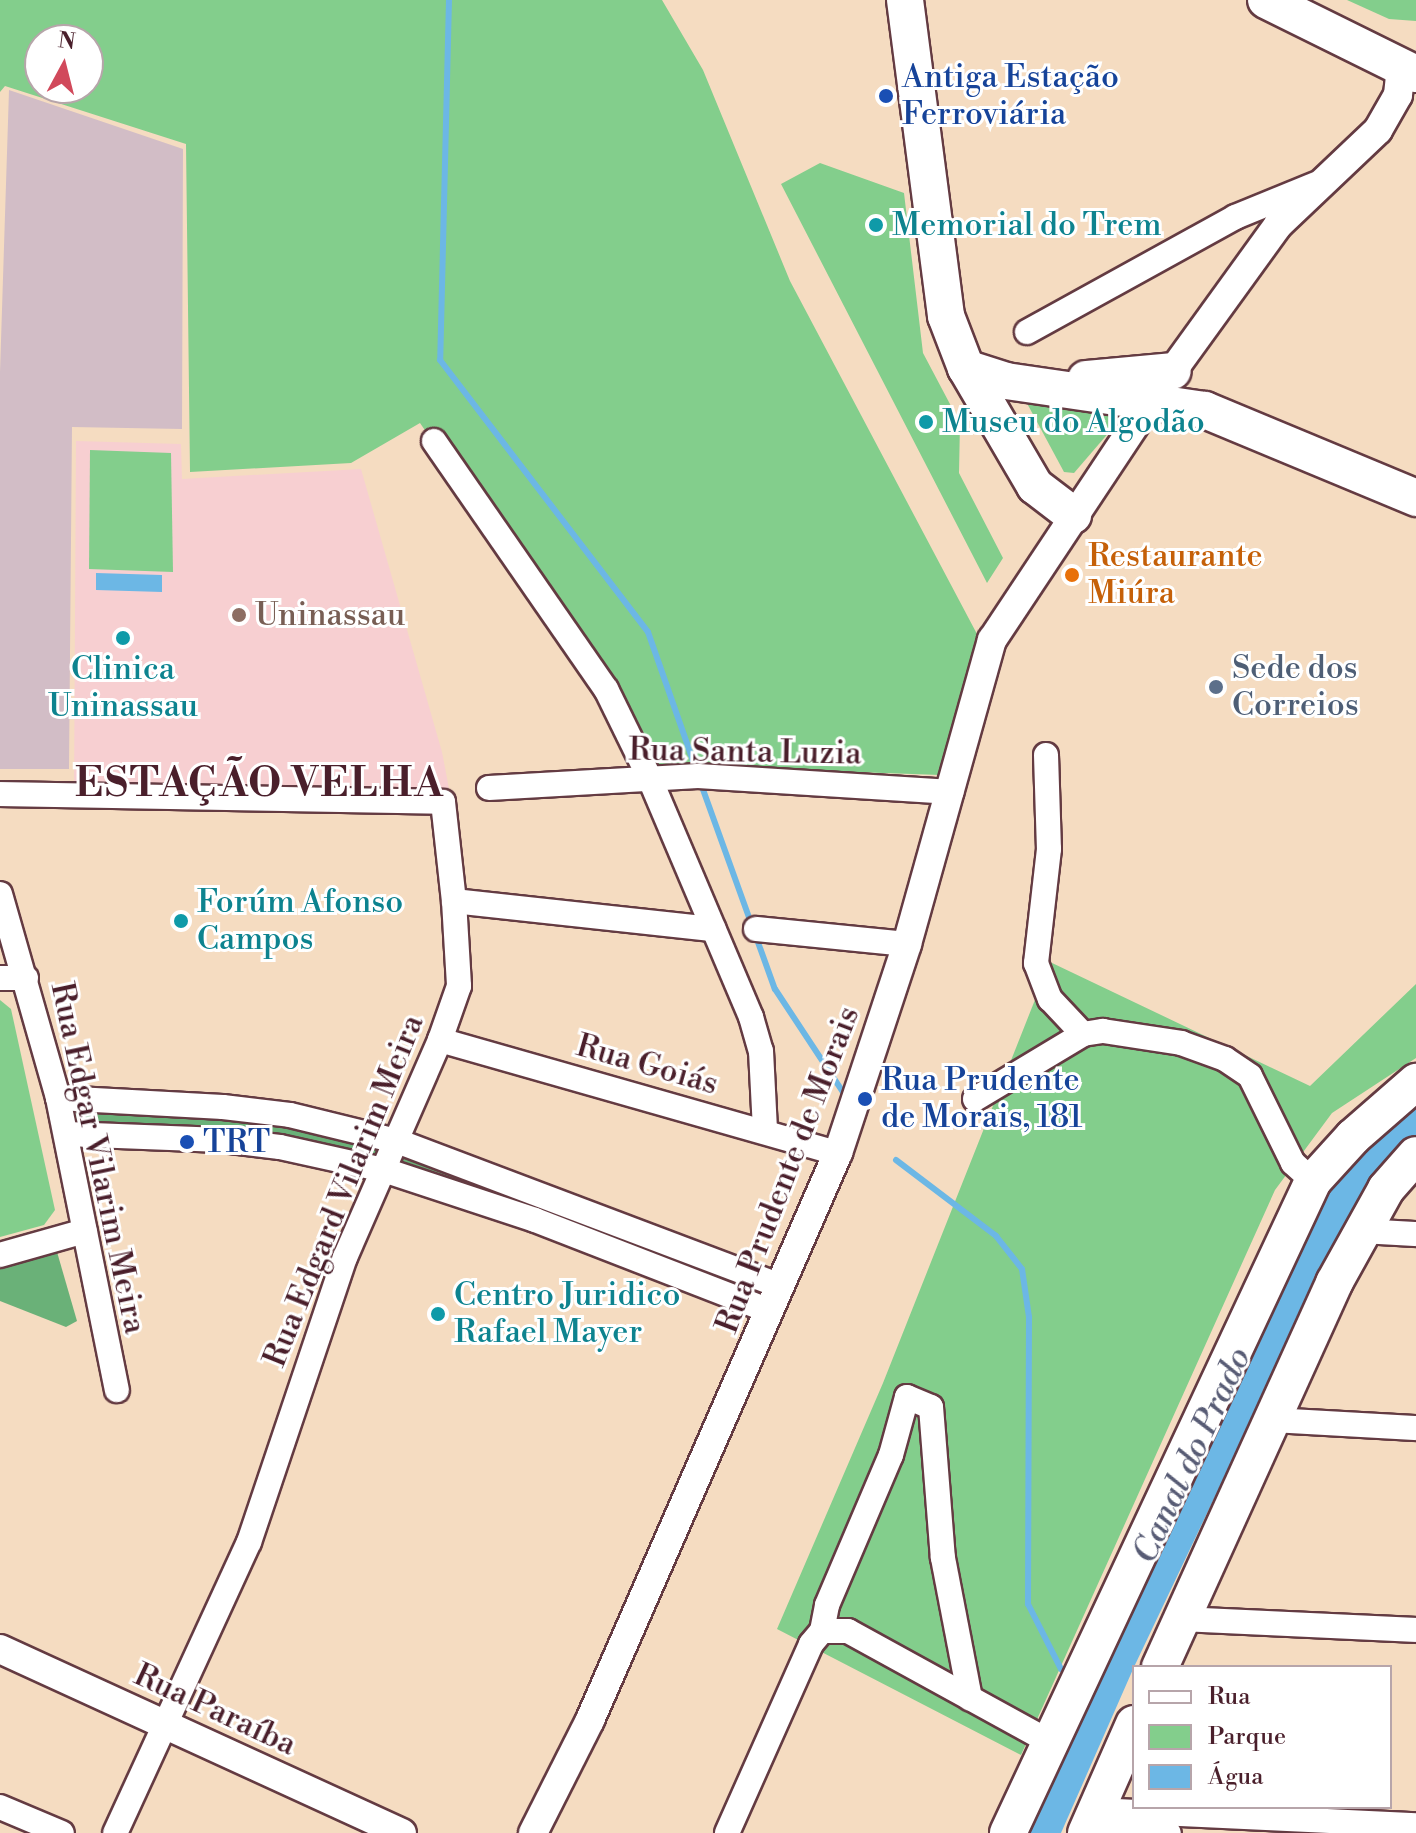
<!DOCTYPE html>
<meta charset="utf-8">
<style>
body{margin:0}
#map{position:relative;width:1416px;height:1833px;overflow:hidden;background:#f5dcc1;font-family:"Libre Bodoni",serif}
div>[style]{position:absolute}
.built>*{inset:0;background:#f7cfd1}
.industrial>*{inset:0;background:#d2bdc6}
.green>*{inset:0;background:#83ce8c}
.forest>*{inset:0;background:#6ab178}
.water>*{inset:0;background:#6cb7e5}
.stream>*{height:6px;margin:-3px;padding:0 3px;transform-origin:3px;border-radius:3px;background:#6cb7e5}
.roads{filter:drop-shadow(2px 0 #643b42) drop-shadow(-2px 0 #643b42) drop-shadow(0 2px #643b42) drop-shadow(0 -2px #643b42)}
.minor>*{height:24px;margin:-12px;padding:0 12px;transform-origin:12px;border-radius:12px;background:#fff}
.tertiary>*{height:28px;margin:-14px;padding:0 14px;transform-origin:14px;border-radius:14px;background:#fff}
.primary>*{height:36px;margin:-18px;padding:0 18px;transform-origin:18px;border-radius:18px;background:#fff}
.dots>*{width:22px;height:22px;translate:-50% -50%;box-sizing:border-box;border:4px solid #fff;border-radius:50%}
span{translate:-50% -50%;white-space:nowrap;text-align:center;line-height:1.15;-webkit-text-stroke:6px #fff;paint-order:stroke}
.transit-label{font-size:32px;color:#164399}
.left{translate:0 -50%;text-align:left}
.culture-label{font-size:32px;color:#0d838f}
.food-label{font-size:32px;color:#c56008}
.education-label{font-size:32px;color:#785e54}
.service-label{font-size:32px;color:#4e5e75}
.street-label{font-size:32px;color:#4a1f2b}
.water-label{font-size:34px;color:#585c75;font-style:italic}
.district-label{font-size:40px;color:#4a1f2b;font-weight:700;letter-spacing:2px}
.legend{position:absolute;left:1132px;top:1665px;width:260px;height:144px;box-sizing:border-box;background:#fff;border:2px solid #b7a5aa;margin:0;padding:10px 14px;list-style:none;font-size:24px;color:#4a1f2b}
.legend li{display:flex;align-items:center;gap:16px;height:40px}
.legend b{width:40px;border:2px solid #b7a5aa}
.north{position:absolute;left:24px;top:24px;width:80px;height:80px;box-sizing:border-box;background:#fff;border:2px solid #b7a5aa;border-radius:50%;rotate:7deg;font-size:22px;font-weight:700;line-height:32px;text-align:center;color:#4a1f2b}
.north::after{content:'';display:block;margin:auto;width:28px;height:36px;background:#d1495b;clip-path:polygon(50% 0,100% 100%,50% 72%,0 100%)}
</style>
<div id="map">
<div class="built">
<i style="clip-path:polygon(76px 441px,181px 444px,182px 479px,361px 469px,442px 752px,451px 799px,74px 794px)"></i>
</div>
<div class="industrial">
<i style="clip-path:polygon(9px 90px,183px 149px,182px 429px,72px 427px,69px 769px,0 769px,0 372px)"></i>
</div>
<div class="green">
<i style="clip-path:polygon(evenodd,0 0,662px 0,703px 70px,790px 281px,977px 634px,940px 775px,654px 765px,420px 423px,351px 463px,190px 472px,186px 144px,5px 86px,0 92px,0 0,40px 40px,88px 40px,88px 88px,40px 88px,40px 40px)"></i>
<i style="clip-path:polygon(1347px 0,1416px 0,1416px 21px,1389px 19px)"></i>
<i style="clip-path:polygon(820px 163px,904px 193px,923px 353px,960px 423px,959px 473px,1003px 558px,987px 583px,781px 184px)"></i>
<i style="clip-path:polygon(1022px 394px,1108px 410px,1111px 430px,1074px 473px,1064px 472px)"></i>
<i style="clip-path:polygon(90px 450px,171px 453px,173px 572px,89px 569px)"></i>
<i style="clip-path:polygon(1050px 962px,1310px 1086px,1416px 984px,1416px 1058px,1332px 1113px,1275px 1190px,1021px 1755px,777px 1629px,883px 1383px)"></i>
<i style="clip-path:polygon(0 1000px,11px 1009px,55px 1210px,44px 1225px,0 1237px)"></i>
</div>
<div class="forest">
<i style="clip-path:polygon(64px 1104px,236px 1114px,391px 1145px,381px 1163px,71px 1130px)"></i>
<i style="clip-path:polygon(398px 1151px,773px 1287px,766px 1303px,390px 1165px)"></i>
<i style="clip-path:polygon(55px 1245px,77px 1321px,66px 1327px,0 1301px,0 1259px)"></i>
</div>
<div class="water">
<i style="clip-path:polygon(96px 573px,162px 575px,162px 592px,96px 590px)"></i>
<i style="clip-path:polygon(1416px 1096px,1416px 1145px,1334px 1246px,1134px 1667px,1061px 1833px,1018px 1833px,1326px 1178px)"></i>
</div>
<div class="stream">
<i style="left:449px;top:0;width:360px;rotate:91.4deg"></i>
<i style="left:440px;top:360px;width:342px;rotate:52.6deg"></i>
<i style="left:648px;top:632px;width:145px;rotate:70.7deg"></i>
<i style="left:701px;top:784px;width:218px;rotate:70.2deg"></i>
<i style="left:775px;top:989px;width:131px;rotate:56.6deg"></i>
<i style="left:896px;top:1160px;width:126px;rotate:37.2deg"></i>
<i style="left:996px;top:1236px;width:42px;rotate:51.8deg"></i>
<i style="left:1022px;top:1269px;width:49px;rotate:81.7deg"></i>
<i style="left:1029px;top:1317px;width:287px;rotate:90.2deg"></i>
<i style="left:1028px;top:1604px;width:73px;rotate:63.1deg"></i>
</div>
<div class="roads">
<div class="minor">
<i style="left:1027px;top:332px;width:238px;rotate:-28.9deg"></i>
<i style="left:1235px;top:217px;width:87px;rotate:-22.2deg"></i>
<i style="left:434px;top:441px;width:302px;rotate:55.3deg"></i>
<i style="left:606px;top:689px;width:100px;rotate:63.9deg"></i>
<i style="left:650px;top:779px;width:259px;rotate:67deg"></i>
<i style="left:751px;top:1017px;width:35px;rotate:74deg"></i>
<i style="left:761px;top:1051px;width:80px;rotate:87.1deg"></i>
<i style="left:1046px;top:755px;width:94px;rotate:88.2deg"></i>
<i style="left:1049px;top:849px;width:115px;rotate:96.5deg"></i>
<i style="left:1036px;top:963px;width:39px;rotate:69deg"></i>
<i style="left:1050px;top:999px;width:48px;rotate:46.7deg"></i>
<i style="left:489px;top:788px;width:209px;rotate:-3.3deg"></i>
<i style="left:698px;top:776px;width:254px;rotate:3.6deg"></i>
<i style="left:0;top:794px;width:443px;rotate:1deg"></i>
<i style="left:443px;top:802px;width:100px;rotate:83.7deg"></i>
<i style="left:454px;top:901px;width:85px;rotate:86.6deg"></i>
<i style="left:459px;top:986px;width:57px;rotate:109.4deg"></i>
<i style="left:440px;top:1040px;width:237px;rotate:113.6deg"></i>
<i style="left:345px;top:1257px;width:301px;rotate:108.6deg"></i>
<i style="left:249px;top:1542px;width:320px;rotate:114.7deg"></i>
<i style="left:0;top:894px;width:212px;rotate:74.1deg"></i>
<i style="left:58px;top:1098px;width:298px;rotate:78.6deg"></i>
<i style="left:454px;top:901px;width:261px;rotate:6.2deg"></i>
<i style="left:756px;top:929px;width:152px;rotate:5.7deg"></i>
<i style="left:0;top:978px;width:26px"></i>
<i style="left:440px;top:1040px;width:414px;rotate:15.9deg"></i>
<i style="left:58px;top:1098px;width:165px;rotate:3.1deg"></i>
<i style="left:223px;top:1107px;width:67px;rotate:6.8deg"></i>
<i style="left:290px;top:1115px;width:110px;rotate:13.7deg"></i>
<i style="left:397px;top:1141px;width:410px;rotate:20.7deg"></i>
<i style="left:975px;top:1099px;width:126px;rotate:-31deg"></i>
<i style="left:1083px;top:1034px;width:20px;rotate:-9deg"></i>
<i style="left:1103px;top:1031px;width:79px;rotate:8.7deg"></i>
<i style="left:1181px;top:1043px;width:47px;rotate:20deg"></i>
<i style="left:1225px;top:1059px;width:30px;rotate:34deg"></i>
<i style="left:1250px;top:1076px;width:97px;rotate:63.7deg"></i>
<i style="left:1293px;top:1163px;width:27px;rotate:42deg"></i>
<i style="left:66px;top:1134px;width:156px;rotate:2.2deg"></i>
<i style="left:222px;top:1140px;width:58px;rotate:6.9deg"></i>
<i style="left:280px;top:1147px;width:107px;rotate:12.5deg"></i>
<i style="left:384px;top:1170px;width:159px;rotate:18.3deg"></i>
<i style="left:535px;top:1220px;width:252px;rotate:21.2deg"></i>
<i style="left:1360px;top:1231px;width:56px;rotate:3.1deg"></i>
<i style="left:0;top:1255px;width:88px;rotate:-15.8deg"></i>
<i style="left:1271px;top:1420px;width:145px;rotate:3.2deg"></i>
<i style="left:1182px;top:1619px;width:234px;rotate:2.7deg"></i>
<i style="left:822px;top:1631px;width:26px"></i>
<i style="left:848px;top:1631px;width:230px;rotate:28.8deg"></i>
<i style="left:0;top:1807px;width:67px;rotate:22.8deg"></i>
<i style="left:1095px;top:1810px;width:321px;rotate:2.7deg"></i>
<i style="left:1090px;top:1826px;width:79px;rotate:5.1deg"></i>
<i style="left:727px;top:1833px;width:207px;rotate:-66deg"></i>
<i style="left:811px;top:1644px;width:17px;rotate:-50deg"></i>
<i style="left:822px;top:1631px;width:26px;rotate:-79deg"></i>
<i style="left:827px;top:1605px;width:163px;rotate:-66.9deg"></i>
<i style="left:891px;top:1455px;width:60px;rotate:-74.6deg"></i>
<i style="left:907px;top:1397px;width:26px;rotate:23deg"></i>
<i style="left:931px;top:1407px;width:151px;rotate:85.5deg"></i>
<i style="left:943px;top:1558px;width:143px;rotate:79.1deg"></i>
</div>
<div class="tertiary">
<i style="left:0;top:1649px;width:442px;rotate:24.6deg"></i>
<i style="left:533px;top:1833px;width:127px;rotate:-63.2deg"></i>
<i style="left:590px;top:1720px;width:619px;rotate:-66.38deg"></i>
<i style="left:838px;top:1153px;width:220px;rotate:-71.7deg"></i>
<i style="left:907px;top:944px;width:316px;rotate:-74.4deg"></i>
<i style="left:992px;top:640px;width:286px;rotate:-56.4deg"></i>
<i style="left:1150px;top:402px;width:218px;rotate:-54.1deg"></i>
<i style="left:1278px;top:225px;width:138px;rotate:-43.5deg"></i>
<i style="left:1378px;top:130px;width:40px;rotate:-60.3deg"></i>
<i style="left:1398px;top:95px;width:28px;rotate:-84deg"></i>
</div>
<div class="primary">
<i style="left:905px;top:0;width:319px;rotate:82.6deg"></i>
<i style="left:946px;top:316px;width:56px;rotate:69deg"></i>
<i style="left:966px;top:368px;width:42px;rotate:18deg"></i>
<i style="left:1006px;top:381px;width:201px;rotate:8.3deg"></i>
<i style="left:1205px;top:410px;width:229px;rotate:22.6deg"></i>
<i style="left:1266px;top:0;width:167px;rotate:26.3deg"></i>
<i style="left:966px;top:368px;width:137px;rotate:59.7deg"></i>
<i style="left:1035px;top:486px;width:48px;rotate:37.3deg"></i>
<i style="left:1086px;top:379px;width:87px;rotate:-5.3deg"></i>
<i style="left:1160px;top:1667px;width:422px;rotate:-65.6deg"></i>
<i style="left:1334px;top:1283px;width:107px;rotate:-61deg"></i>
<i style="left:1386px;top:1189px;width:45px;rotate:-48.6deg"></i>
<i style="left:1008px;top:1833px;width:720px;rotate:-64.93deg"></i>
<i style="left:1313px;top:1181px;width:59px;rotate:-47.7deg"></i>
<i style="left:1353px;top:1137px;width:84px;rotate:-41.1deg"></i>
<i style="left:1086px;top:1833px;width:119px;rotate:-66.2deg"></i>
</div>
</div>
<div class="dots">
<i style="left:886px;top:96px;background:#1a4fb4"></i>
<i style="left:876px;top:225px;background:#0f9aa8"></i>
<i style="left:926px;top:422px;background:#0f9aa8"></i>
<i style="left:1072px;top:575px;background:#e8710a"></i>
<i style="left:239px;top:615px;background:#8d6e63"></i>
<i style="left:123px;top:638px;background:#0f9aa8"></i>
<i style="left:1216px;top:687px;background:#5c6f8a"></i>
<i style="left:181px;top:921px;background:#0f9aa8"></i>
<i style="left:865px;top:1099px;background:#1a4fb4"></i>
<i style="left:187px;top:1142px;background:#1a4fb4"></i>
<i style="left:438px;top:1314px;background:#0f9aa8"></i>
</div>
<div class="transit-label">
<span class="left" style="left:902px;top:96px">Antiga Estação<br>Ferroviária</span>
<span class="left" style="left:881px;top:1099px">Rua Prudente<br>de Morais, 181</span>
<span class="left" style="left:203px;top:1142px">TRT</span>
</div>
<div class="culture-label">
<span class="left" style="left:892px;top:225px">Memorial do Trem</span>
<span class="left" style="left:942px;top:422px">Museu do Algodão</span>
<span style="left:123px;top:688px">Clinica<br>Uninassau</span>
<span class="left" style="left:197px;top:921px">Forúm Afonso<br>Campos</span>
<span class="left" style="left:454px;top:1314px">Centro Juridico<br>Rafael Mayer</span>
</div>
<div class="food-label">
<span class="left" style="left:1088px;top:575px">Restaurante<br>Miúra</span>
</div>
<div class="education-label">
<span class="left" style="left:255px;top:615px">Uninassau</span>
</div>
<div class="service-label">
<span class="left" style="left:1232px;top:687px">Sede dos<br>Correios</span>
</div>
<div class="street-label">
<span style="left:745px;top:752px;rotate:1deg">Rua Santa Luzia</span>
<span style="left:647px;top:1065px;rotate:16deg">Rua Goiás</span>
<span style="left:98px;top:1158px;rotate:78deg">Rua Edgar Vilarim Meira</span>
<span style="left:788px;top:1170px;rotate:-69deg">Rua Prudente de Morais</span>
<span style="left:344px;top:1191px;rotate:-68deg">Rua Edgard Vilarim Meira</span>
<span style="left:215px;top:1710px;rotate:25deg">Rua Paraíba</span>
</div>
<div class="water-label">
<span style="left:1193px;top:1456px;rotate:-65deg">Canal do Prado</span>
</div>
<div class="district-label">
<span style="left:260px;top:784px">ESTAÇÃO VELHA</span>
</div>
<ul class="legend">
<li><b style="height:10px;background:#fff"></b>Rua</li>
<li><b style="height:22px;background:#83ce8c"></b>Parque</li>
<li><b style="height:22px;background:#6cb7e5"></b>Água</li>
</ul>
<div class="north">N</div>
</div>
